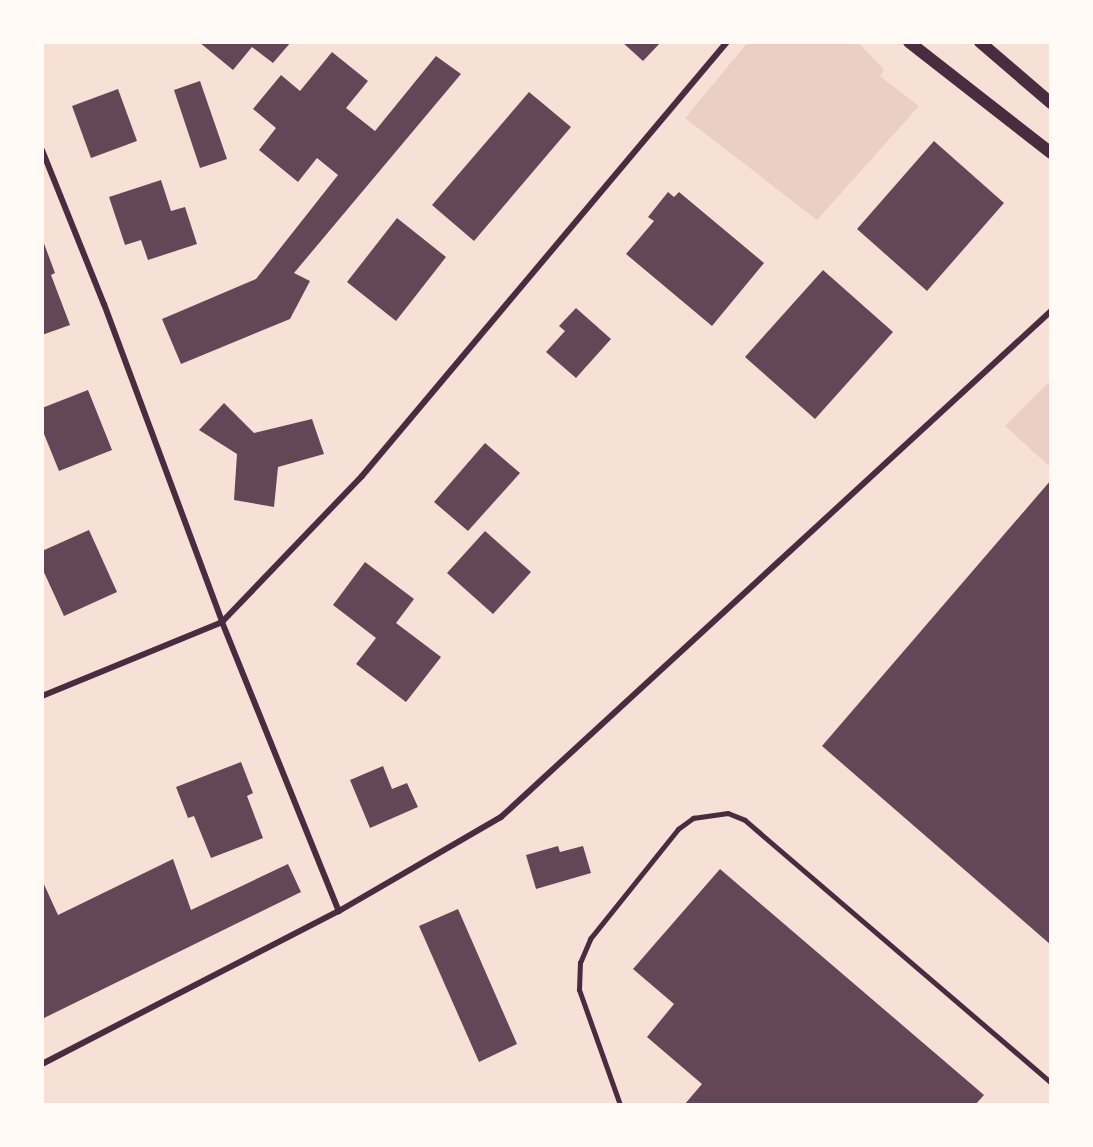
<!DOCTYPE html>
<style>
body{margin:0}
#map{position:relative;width:1093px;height:1147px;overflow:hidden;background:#f7e1d7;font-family:"Alegreya Sans",sans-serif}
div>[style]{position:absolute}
.green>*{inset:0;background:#ebcfc5}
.building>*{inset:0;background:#644757}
.service>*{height:4.5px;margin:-2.25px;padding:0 2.25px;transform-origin:2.25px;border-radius:2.25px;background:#4a2c40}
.minor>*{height:6px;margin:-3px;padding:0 3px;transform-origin:3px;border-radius:3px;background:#4a2c40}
.secondary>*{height:12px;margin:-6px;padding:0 6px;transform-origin:6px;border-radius:6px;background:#4a2c40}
span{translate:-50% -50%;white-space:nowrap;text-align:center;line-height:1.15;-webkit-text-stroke:4.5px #fffaf5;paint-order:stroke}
.frame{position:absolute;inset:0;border:44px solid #fffaf5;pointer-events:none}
</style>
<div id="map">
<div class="green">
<i style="clip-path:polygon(748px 42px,858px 42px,884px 70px,880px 76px,919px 106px,817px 220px,685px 118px)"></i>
<i style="clip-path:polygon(1051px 380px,1051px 468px,1005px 426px)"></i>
</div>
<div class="building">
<i style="clip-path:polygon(199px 42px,291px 42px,273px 63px,252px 47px,233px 70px)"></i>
<i style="clip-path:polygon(622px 42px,661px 42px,643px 61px)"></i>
<i style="clip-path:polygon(332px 52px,368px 81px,346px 108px,375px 131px,436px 56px,461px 74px,294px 273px,310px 281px,290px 319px,181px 364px,162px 319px,256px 279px,338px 175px,317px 158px,298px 182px,259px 150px,276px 128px,253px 109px,281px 75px,300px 91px)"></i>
<i style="clip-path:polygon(200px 81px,227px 159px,200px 168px,174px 90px)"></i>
<i style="clip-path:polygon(118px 89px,137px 141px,91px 158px,72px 106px)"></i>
<i style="clip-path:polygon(529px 92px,571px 127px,474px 241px,432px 205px)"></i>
<i style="clip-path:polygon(934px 141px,1004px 203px,927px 291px,857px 229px)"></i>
<i style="clip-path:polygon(161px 180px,171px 211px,185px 207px,197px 244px,148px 260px,141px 240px,125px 245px,109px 197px)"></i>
<i style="clip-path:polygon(668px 192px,674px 197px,679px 192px,764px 263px,712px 326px,626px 254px,654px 221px,648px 217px)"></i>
<i style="clip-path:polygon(397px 218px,446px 257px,396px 321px,347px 282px)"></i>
<i style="clip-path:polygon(42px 238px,55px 273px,51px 275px,70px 325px,42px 335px)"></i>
<i style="clip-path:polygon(823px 270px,893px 332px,815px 419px,745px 357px)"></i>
<i style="clip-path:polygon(576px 308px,611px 339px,576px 378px,546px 352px,565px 331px,559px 326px)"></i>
<i style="clip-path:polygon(88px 390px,112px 450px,59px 471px,42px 429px,42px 408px)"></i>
<i style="clip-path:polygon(224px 403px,254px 433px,312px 419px,324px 454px,278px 467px,274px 507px,234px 500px,237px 454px,199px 430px)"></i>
<i style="clip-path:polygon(485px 443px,520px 473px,468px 531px,434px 502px)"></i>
<i style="clip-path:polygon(1051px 480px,1051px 945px,822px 746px)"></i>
<i style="clip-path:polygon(89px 530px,117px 592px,64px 616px,42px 568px,42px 551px)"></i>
<i style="clip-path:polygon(485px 531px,531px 572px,493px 614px,447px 573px)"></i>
<i style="clip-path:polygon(365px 562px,414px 599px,396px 623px,441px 657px,406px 702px,356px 664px,376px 638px,333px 605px)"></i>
<i style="clip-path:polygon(241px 762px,253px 793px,247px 796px,263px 838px,211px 858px,194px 816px,188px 818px,176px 787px)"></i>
<i style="clip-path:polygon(383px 766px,392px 789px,407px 783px,418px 807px,370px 828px,350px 780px)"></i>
<i style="clip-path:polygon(558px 846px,560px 852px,583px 846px,591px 873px,536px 889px,526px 855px)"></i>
<i style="clip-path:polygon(173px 859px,191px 910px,288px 864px,301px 892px,42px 1019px,42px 880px,58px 915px)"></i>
<i style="clip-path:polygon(720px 869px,984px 1095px,975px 1105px,684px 1105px,702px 1084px,647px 1037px,674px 1004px,633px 969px)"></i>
<i style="clip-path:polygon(458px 909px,517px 1044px,479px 1062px,419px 926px)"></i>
</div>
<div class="service">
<i style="left:620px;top:1105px;width:122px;rotate:-109.6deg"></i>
<i style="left:579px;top:990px;width:27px;rotate:-88deg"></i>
<i style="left:580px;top:963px;width:26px;rotate:-67deg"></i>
<i style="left:590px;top:939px;width:141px;rotate:-51.3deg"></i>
<i style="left:678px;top:829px;width:19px;rotate:-36deg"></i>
<i style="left:693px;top:818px;width:35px;rotate:-8deg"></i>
<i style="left:728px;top:813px;width:18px;rotate:22deg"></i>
<i style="left:745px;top:820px;width:403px;rotate:40.6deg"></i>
</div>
<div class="minor">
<i style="left:42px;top:150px;width:166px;rotate:68.1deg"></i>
<i style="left:104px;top:304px;width:339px;rotate:69.6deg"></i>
<i style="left:222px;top:622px;width:312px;rotate:68deg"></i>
<i style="left:42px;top:696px;width:195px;rotate:-22.3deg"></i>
<i style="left:222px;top:622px;width:202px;rotate:-46.2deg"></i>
<i style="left:362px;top:476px;width:567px;rotate:-49.94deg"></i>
<i style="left:42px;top:1064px;width:334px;rotate:-27.3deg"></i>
<i style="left:339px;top:911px;width:187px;rotate:-30.1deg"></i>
<i style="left:501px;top:817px;width:747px;rotate:-42.61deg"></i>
</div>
<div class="secondary">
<i style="left:909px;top:42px;width:180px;rotate:38deg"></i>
<i style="left:980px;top:42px;width:94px;rotate:40.7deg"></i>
</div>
<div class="frame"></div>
</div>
